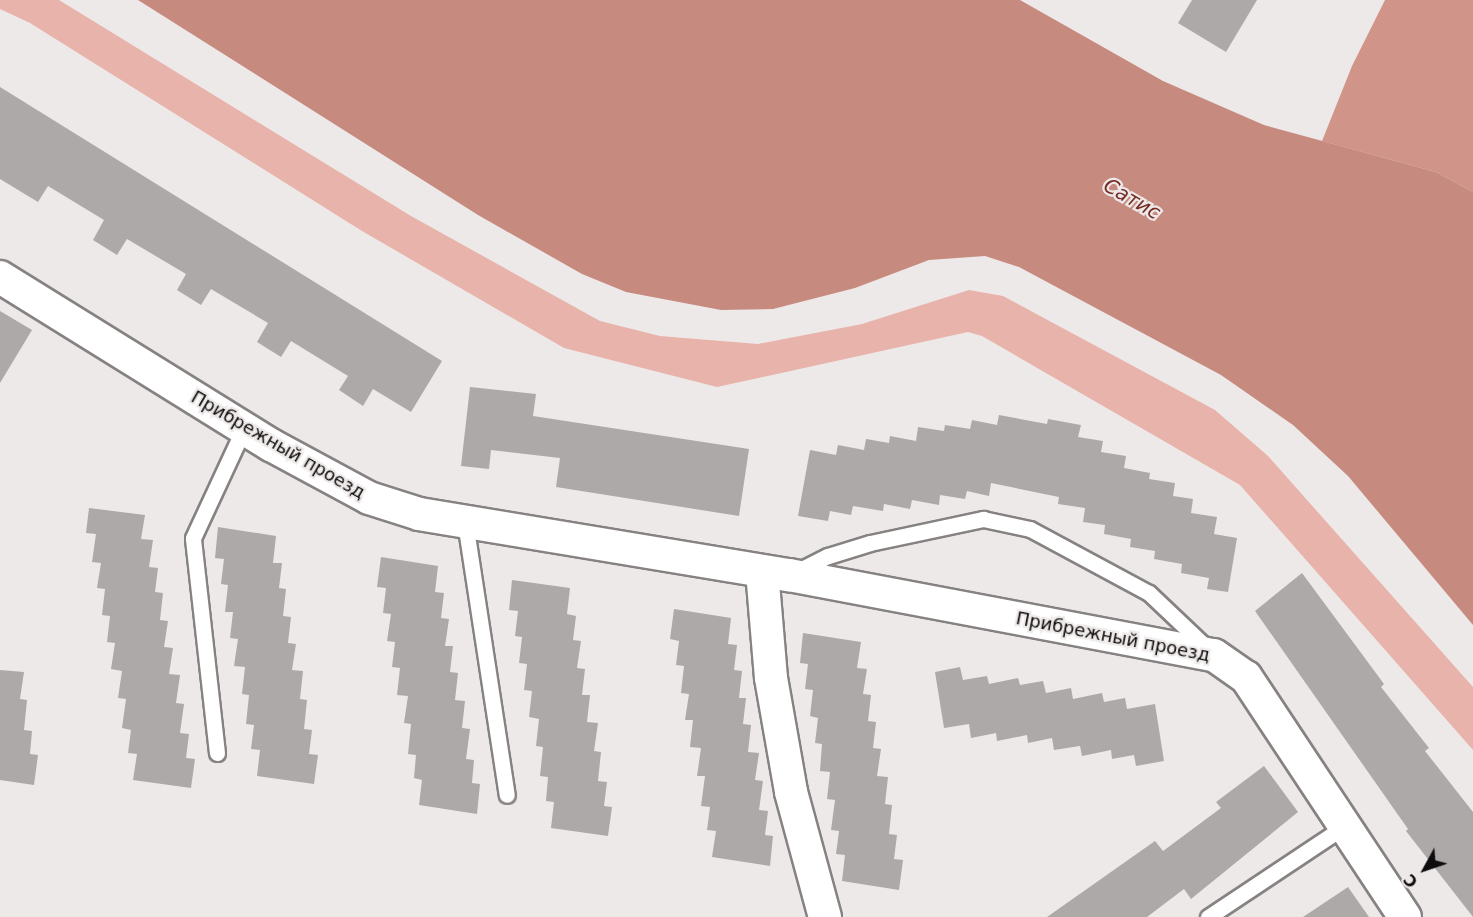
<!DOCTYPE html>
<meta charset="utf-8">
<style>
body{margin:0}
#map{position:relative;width:1473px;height:917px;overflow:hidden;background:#eee9e9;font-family:"DejaVu Sans",sans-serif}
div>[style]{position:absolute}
.green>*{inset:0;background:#e8b3aa}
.forest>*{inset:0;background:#d19489}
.water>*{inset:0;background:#c68a7f}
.building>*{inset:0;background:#ada9a9}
.roads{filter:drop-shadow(2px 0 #868282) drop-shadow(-2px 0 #868282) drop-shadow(0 2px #868282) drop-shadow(0 -2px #868282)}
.service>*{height:15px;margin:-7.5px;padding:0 7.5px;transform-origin:7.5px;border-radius:7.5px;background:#fff}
.minor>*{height:32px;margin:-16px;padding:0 16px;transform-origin:16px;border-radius:16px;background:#fff}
span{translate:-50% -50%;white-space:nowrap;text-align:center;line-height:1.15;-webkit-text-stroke:4.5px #eee9e9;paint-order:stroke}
.street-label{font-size:18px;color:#0e0c0c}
.water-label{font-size:20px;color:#752c22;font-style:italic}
.north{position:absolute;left:1395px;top:839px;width:60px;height:60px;-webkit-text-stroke:4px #eee9e9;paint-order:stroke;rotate:230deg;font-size:16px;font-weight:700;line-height:24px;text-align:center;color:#0e0c0c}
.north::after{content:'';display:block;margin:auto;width:21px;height:27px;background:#0e0c0c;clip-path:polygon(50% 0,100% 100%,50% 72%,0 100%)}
</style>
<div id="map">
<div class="green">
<i style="clip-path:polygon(0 0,59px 0,411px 216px,600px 321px,660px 336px,758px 344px,862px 324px,969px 290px,1003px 296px,1215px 410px,1268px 456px,1473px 687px,1473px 750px,1240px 485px,982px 336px,968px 332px,717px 387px,564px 348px,362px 231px,30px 23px,0 9px)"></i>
</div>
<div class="forest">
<i style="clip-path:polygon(1385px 0,1473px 0,1473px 192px,1436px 172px,1322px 141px,1352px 66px)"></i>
</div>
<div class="water">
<i style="clip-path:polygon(138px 0,1020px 0,1163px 81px,1264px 125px,1436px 172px,1473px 192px,1473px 625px,1348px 476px,1293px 425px,1221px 375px,1019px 267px,985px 256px,929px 260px,855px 288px,773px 309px,721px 310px,626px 292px,582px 274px,478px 215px)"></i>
</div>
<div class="building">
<i style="clip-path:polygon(1192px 0,1257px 0,1226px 52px,1178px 23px)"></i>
<i style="clip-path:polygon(0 87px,442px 361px,411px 412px,373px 389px,363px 406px,339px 390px,348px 376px,291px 341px,281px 357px,257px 342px,268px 323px,211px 289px,201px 305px,177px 290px,186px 274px,127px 239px,117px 255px,93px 240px,104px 220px,48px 186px,38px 202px,0 179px)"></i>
<i style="clip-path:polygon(0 311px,32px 330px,0 383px)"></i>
<i style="clip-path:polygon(470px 387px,536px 394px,533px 416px,749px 449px,739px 516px,556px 487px,560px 458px,491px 450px,489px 469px,461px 466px)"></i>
<i style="clip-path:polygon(999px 415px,1047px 424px,1048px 419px,1081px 425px,1078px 437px,1103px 441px,1101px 452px,1126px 456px,1124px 468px,1150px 473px,1149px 479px,1175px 483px,1173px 496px,1193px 499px,1191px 513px,1217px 517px,1214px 534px,1237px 538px,1228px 592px,1207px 589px,1209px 578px,1181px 573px,1182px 564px,1154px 559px,1155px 551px,1130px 547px,1131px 539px,1104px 534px,1105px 525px,1083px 522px,1085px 508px,1058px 504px,1059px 497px,991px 483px,989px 496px,967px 491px,965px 499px,940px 495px,939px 505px,912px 500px,910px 509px,884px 504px,883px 511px,853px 506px,851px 515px,830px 511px,828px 521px,798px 516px,810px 450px,836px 455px,838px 445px,864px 450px,866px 439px,889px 443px,890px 436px,916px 441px,918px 427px,944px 431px,945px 425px,970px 429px,972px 420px,997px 425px)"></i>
<i style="clip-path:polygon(89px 508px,145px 515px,141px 539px,153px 540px,149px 567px,158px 568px,155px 592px,163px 593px,160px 620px,168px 621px,164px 647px,173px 648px,169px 674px,180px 675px,176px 703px,184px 704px,180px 733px,189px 734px,186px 758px,195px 759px,191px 788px,133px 780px,137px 754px,128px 753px,131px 730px,122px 728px,126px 699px,118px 698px,122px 671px,111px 669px,115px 643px,107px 642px,110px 616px,102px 615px,105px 589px,97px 588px,101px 563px,92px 562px,96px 534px,86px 533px)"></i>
<i style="clip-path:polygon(218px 527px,276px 536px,273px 563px,282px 563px,279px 588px,286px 589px,283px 616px,291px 617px,288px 643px,296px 644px,292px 670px,303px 671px,300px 699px,307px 700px,304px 729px,312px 730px,309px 754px,318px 755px,314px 784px,257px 776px,260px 750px,251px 749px,254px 725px,246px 724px,249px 695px,242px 694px,245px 667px,234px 666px,238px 639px,230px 638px,233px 612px,225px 612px,228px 585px,221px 584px,224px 559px,215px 558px)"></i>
<i style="clip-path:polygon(381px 557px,438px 566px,435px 592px,444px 593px,441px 618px,449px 619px,445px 646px,453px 646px,450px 672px,458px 673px,455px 700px,465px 701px,462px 728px,470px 729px,466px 759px,474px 760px,472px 783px,480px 784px,477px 814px,419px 805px,422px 780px,414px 778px,416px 755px,408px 754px,411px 724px,404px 723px,408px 696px,397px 695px,400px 668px,392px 667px,395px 642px,387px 641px,391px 614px,383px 613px,386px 588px,377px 587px)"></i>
<i style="clip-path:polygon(1302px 573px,1384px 684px,1381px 687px,1429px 748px,1425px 751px,1473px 812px,1473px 917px,1406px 831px,1408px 829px,1255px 611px)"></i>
<i style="clip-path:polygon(512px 580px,570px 588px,567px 614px,576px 616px,573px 640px,581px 641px,577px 668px,585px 669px,582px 695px,590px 695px,587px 722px,598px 723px,594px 751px,601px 752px,598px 781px,607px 782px,604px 806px,612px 807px,608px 836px,551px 828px,554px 802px,546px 801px,548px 777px,540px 776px,543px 747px,536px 746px,539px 719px,529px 717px,532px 691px,524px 690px,527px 664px,519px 663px,522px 637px,515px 636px,518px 611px,509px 610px)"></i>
<i style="clip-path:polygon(674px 609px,731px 618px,728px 644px,737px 645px,734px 670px,742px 671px,739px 698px,746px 698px,743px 724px,751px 725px,748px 752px,759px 753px,755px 780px,763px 781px,759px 810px,768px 811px,765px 835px,773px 836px,770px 866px,712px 857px,716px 831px,707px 830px,710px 807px,701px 806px,705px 776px,697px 776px,701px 748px,690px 747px,693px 720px,685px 720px,689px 694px,681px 693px,684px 666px,676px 665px,679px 641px,670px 639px)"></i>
<i style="clip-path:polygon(803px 633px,861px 642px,857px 668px,867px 669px,863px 694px,871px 695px,868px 721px,876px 722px,873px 748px,881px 749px,877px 776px,888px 777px,885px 804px,892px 805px,889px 834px,897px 835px,894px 859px,903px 860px,899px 890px,842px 881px,845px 855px,836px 854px,839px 831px,831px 830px,835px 800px,827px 799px,830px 772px,820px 771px,822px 744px,815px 743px,818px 718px,810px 716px,813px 690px,805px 689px,808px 664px,800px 663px)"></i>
<i style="clip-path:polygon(960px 667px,963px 680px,987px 676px,989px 684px,1018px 678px,1020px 685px,1043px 681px,1046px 693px,1071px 688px,1073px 699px,1102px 693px,1104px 702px,1125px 698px,1127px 709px,1155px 704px,1164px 761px,1136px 766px,1134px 755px,1112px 759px,1111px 750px,1082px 756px,1080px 746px,1054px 750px,1052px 738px,1028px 743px,1027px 735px,997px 741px,996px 733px,971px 738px,969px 724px,944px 728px,935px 672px)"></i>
<i style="clip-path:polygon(0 670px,24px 672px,20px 699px,27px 700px,24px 730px,32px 731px,30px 754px,38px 755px,34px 785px,0 780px)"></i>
<i style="clip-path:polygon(1264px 766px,1298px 812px,1191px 899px,1184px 889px,1147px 917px,1047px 917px,1155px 841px,1163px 851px,1221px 808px,1216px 802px)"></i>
<i style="clip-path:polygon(1348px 887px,1369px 917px,1303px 917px)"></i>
</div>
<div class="roads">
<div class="service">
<i style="left:465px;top:522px;width:276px;rotate:81.3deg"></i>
<i style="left:794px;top:573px;width:38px;rotate:-27deg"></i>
<i style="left:828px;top:556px;width:44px;rotate:-17.2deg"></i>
<i style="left:870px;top:543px;width:116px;rotate:-12deg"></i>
<i style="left:983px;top:519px;width:48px;rotate:12deg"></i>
<i style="left:1030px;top:529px;width:135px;rotate:28.3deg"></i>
<i style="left:1149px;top:593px;width:81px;rotate:43.5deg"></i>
<i style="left:217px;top:753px;width:216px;rotate:-96.4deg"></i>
<i style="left:193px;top:538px;width:121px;rotate:-65.1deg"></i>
<i style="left:1208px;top:917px;width:164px;rotate:-33.6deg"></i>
</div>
<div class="minor">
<i style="left:0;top:277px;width:319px;rotate:31.8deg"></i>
<i style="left:271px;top:445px;width:111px;rotate:28.4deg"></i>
<i style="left:369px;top:498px;width:52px;rotate:17.7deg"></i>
<i style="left:419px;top:514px;width:375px;rotate:9.4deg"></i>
<i style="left:789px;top:575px;width:432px;rotate:10.7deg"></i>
<i style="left:1214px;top:655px;width:39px;rotate:35deg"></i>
<i style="left:1246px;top:677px;width:288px;rotate:56.5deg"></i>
<i style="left:762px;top:571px;width:107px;rotate:85.2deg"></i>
<i style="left:771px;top:678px;width:116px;rotate:80deg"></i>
<i style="left:791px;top:792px;width:130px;rotate:74.8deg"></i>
</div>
</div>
<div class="street-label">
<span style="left:278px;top:445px;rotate:30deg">Прибрежный проезд</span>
<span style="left:1113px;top:637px;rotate:11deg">Прибрежный проезд</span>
</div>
<div class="water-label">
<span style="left:1132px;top:199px;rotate:30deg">Сатис</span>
</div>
<div class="north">С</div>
</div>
